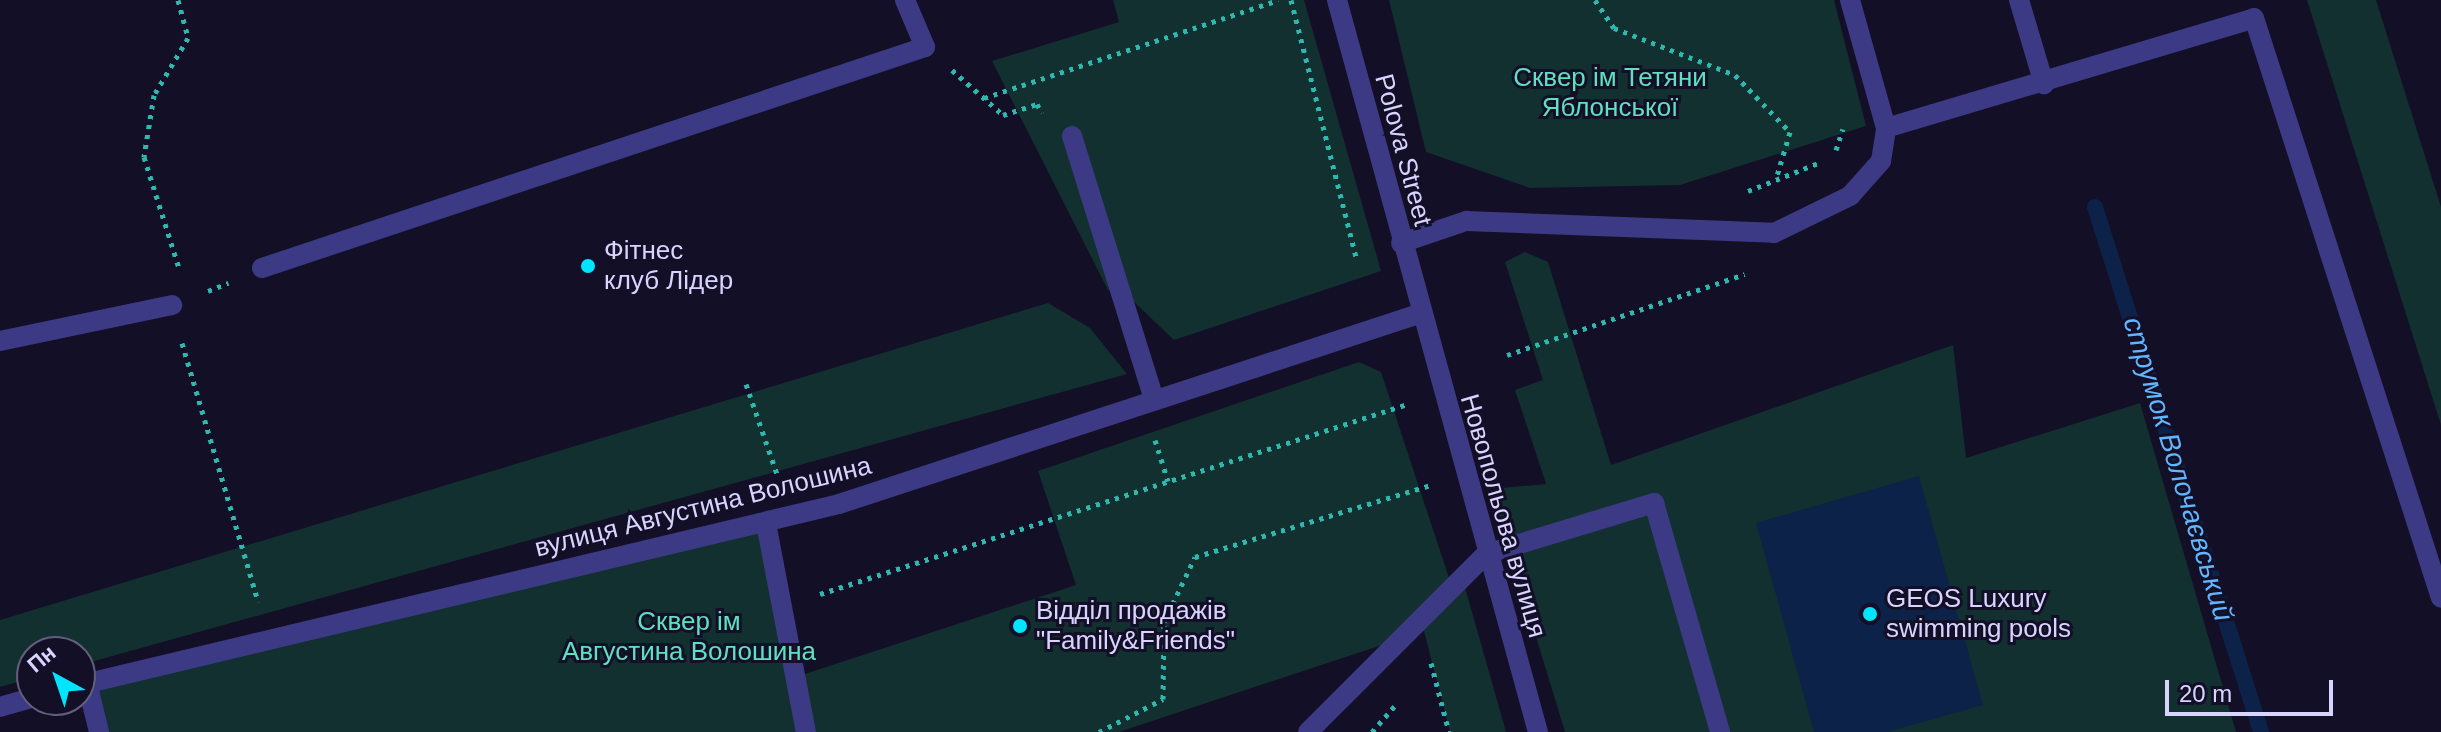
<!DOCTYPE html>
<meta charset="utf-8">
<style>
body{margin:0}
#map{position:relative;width:2441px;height:732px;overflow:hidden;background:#130f26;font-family:Arial,sans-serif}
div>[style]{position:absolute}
.green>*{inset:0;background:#12302f}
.water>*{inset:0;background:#0c2248}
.stream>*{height:16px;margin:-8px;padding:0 8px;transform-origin:8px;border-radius:8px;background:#0c2248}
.path>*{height:5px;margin-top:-2.5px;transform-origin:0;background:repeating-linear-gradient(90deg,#2fb8b0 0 4px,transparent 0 10px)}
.service>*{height:20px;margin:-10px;padding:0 10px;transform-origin:10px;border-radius:10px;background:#3d3a85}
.minor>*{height:20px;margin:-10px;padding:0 10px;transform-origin:10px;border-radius:10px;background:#3d3a85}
.dots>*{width:22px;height:22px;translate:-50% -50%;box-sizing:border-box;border:4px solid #130f26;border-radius:50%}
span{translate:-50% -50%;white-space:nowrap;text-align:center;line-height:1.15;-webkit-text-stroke:6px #130f26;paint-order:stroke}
.park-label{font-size:26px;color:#5fe0c0}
.street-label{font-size:26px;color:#d9d4ff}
.poi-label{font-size:26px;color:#d9d4ff}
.left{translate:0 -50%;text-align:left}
.water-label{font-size:28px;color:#62b6ff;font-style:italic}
.north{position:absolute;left:16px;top:636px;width:80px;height:80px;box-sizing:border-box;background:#130f26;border:2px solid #625e7d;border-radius:50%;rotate:320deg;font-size:22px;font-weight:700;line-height:32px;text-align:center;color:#d9d4ff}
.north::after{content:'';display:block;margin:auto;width:28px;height:36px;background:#00e5ff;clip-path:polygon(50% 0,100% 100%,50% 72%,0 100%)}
.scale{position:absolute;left:2165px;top:680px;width:168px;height:36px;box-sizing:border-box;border:4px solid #d9d4ff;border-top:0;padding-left:10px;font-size:24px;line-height:28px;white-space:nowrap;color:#d9d4ff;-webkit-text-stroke:6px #130f26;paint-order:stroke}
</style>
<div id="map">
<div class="green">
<i style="clip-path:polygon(1113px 0,1304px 0,1381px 271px,1174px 340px,1132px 300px,1108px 290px,992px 61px,1119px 22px)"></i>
<i style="clip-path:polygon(1389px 0,1834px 0,1866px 126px,1680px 185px,1530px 188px,1426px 152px)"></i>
<i style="clip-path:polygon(2307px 0,2376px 0,2441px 207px,2441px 425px)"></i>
<i style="clip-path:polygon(1525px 252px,1548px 262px,1611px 465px,1953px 345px,1966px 458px,2140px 403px,2236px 732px,1565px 732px,1491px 489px,1546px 484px,1515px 390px,1543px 380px,1505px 262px)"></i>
<i style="clip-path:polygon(1048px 303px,1090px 328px,1127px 374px,80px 665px,80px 652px,32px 652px,32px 678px,0 687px,0 620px)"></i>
<i style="clip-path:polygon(1359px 362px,1381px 372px,1452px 587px,1462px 577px,1506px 732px,1450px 732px,1424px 631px,1119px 732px,99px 732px,87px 683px,766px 523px,796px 677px,1076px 585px,1038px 471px)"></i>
</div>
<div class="water">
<i style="clip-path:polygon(1919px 476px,1983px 705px,1887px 732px,1814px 732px,1756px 523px)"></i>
</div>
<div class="stream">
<i style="left:2095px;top:207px;width:551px;rotate:72.45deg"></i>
</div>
<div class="path">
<i style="left:178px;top:0;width:39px;rotate:75deg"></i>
<i style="left:188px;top:38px;width:66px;rotate:120.8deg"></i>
<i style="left:154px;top:95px;width:63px;rotate:99.2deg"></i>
<i style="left:144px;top:157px;width:116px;rotate:72.5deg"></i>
<i style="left:1291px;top:0;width:269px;rotate:75.8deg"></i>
<i style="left:1595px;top:0;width:34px;rotate:56deg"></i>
<i style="left:1614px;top:28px;width:130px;rotate:21.2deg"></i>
<i style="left:1735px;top:75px;width:79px;rotate:46deg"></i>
<i style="left:1790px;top:132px;width:49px;rotate:106.6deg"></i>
<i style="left:952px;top:70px;width:68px;rotate:41.4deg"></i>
<i style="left:1003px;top:115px;width:36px;rotate:-18deg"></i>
<i style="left:1037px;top:104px;width:10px;rotate:61deg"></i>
<i style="left:984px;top:98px;width:310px;rotate:-18.4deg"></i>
<i style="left:1836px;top:150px;width:22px;rotate:-72deg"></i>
<i style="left:1748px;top:191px;width:79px;rotate:-21.7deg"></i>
<i style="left:208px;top:291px;width:22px;rotate:-22deg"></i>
<i style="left:182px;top:343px;width:270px;rotate:73.6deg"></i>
<i style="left:1507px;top:355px;width:251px;rotate:-18.8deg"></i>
<i style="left:746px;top:384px;width:98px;rotate:71deg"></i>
<i style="left:1155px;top:440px;width:43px;rotate:72.4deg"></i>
<i style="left:820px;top:594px;width:618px;rotate:-17.91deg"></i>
<i style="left:1431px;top:663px;width:71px;rotate:75.4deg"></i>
<i style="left:1099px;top:732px;width:72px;rotate:-27.3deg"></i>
<i style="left:1163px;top:699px;width:77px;rotate:-89.3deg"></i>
<i style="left:1164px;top:622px;width:72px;rotate:-64.5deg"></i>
<i style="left:1195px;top:557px;width:247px;rotate:-17deg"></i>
<i style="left:1372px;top:732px;width:35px;rotate:-49deg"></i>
</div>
<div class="service">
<i style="left:2019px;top:0;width:88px;rotate:73.4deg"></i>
<i style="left:1886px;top:128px;width:384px;rotate:-16.6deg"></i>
<i style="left:2254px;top:18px;width:609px;rotate:72.13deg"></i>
<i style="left:1072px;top:136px;width:275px;rotate:72.7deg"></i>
<i style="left:1401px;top:243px;width:69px;rotate:-18.7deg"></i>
<i style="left:1466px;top:221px;width:308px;rotate:2.2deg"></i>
<i style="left:1774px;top:233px;width:85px;rotate:-26deg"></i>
<i style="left:1850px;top:196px;width:47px;rotate:-48.5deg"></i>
<i style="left:1881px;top:161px;width:33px;rotate:-81deg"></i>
<i style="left:1886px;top:128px;width:133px;rotate:-105.7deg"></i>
<i style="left:262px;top:268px;width:699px;rotate:-18.43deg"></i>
<i style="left:925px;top:47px;width:51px;rotate:-113.1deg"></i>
<i style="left:0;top:341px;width:176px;rotate:-11.8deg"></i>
<i style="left:766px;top:523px;width:213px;rotate:79.2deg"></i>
<i style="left:1308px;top:732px;width:252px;rotate:-45deg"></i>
<i style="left:1486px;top:554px;width:176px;rotate:-16.9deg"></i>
<i style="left:1654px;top:503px;width:238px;rotate:73.9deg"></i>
</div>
<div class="minor">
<i style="left:1337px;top:0;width:759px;rotate:74.65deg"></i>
<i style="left:87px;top:683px;width:50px;rotate:76.2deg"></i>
<i style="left:80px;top:685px;width:780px;rotate:-13.41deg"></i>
<i style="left:839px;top:504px;width:610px;rotate:-18.14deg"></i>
<i style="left:0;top:707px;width:33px;rotate:-16deg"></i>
</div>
<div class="dots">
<i style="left:588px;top:266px;background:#00e5ff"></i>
<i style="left:1870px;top:614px;background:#00e5ff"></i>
<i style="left:1020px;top:626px;background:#00e5ff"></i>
</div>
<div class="park-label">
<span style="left:1610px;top:93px">Сквер ім Тетяни<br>Яблонської</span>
<span style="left:689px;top:637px">Сквер ім<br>Августина Волошина</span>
</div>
<div class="street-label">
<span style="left:1403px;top:150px;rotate:75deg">Polova Street</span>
<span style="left:703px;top:507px;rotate:-14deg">вулиця Августина Волошина</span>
<span style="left:1503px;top:516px;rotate:74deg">Новопольова вулиця</span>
</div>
<div class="poi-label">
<span class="left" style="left:604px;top:266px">Фітнес<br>клуб Лідер</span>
<span class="left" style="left:1886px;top:614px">GEOS Luxury<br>swimming pools</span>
<span class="left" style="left:1036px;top:626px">Відділ продажів<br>"Family&amp;Friends"</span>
</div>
<div class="water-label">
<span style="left:2178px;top:469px;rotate:73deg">струмок Волочаєвський</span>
</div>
<div class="north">Пн</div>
<div class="scale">20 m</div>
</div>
